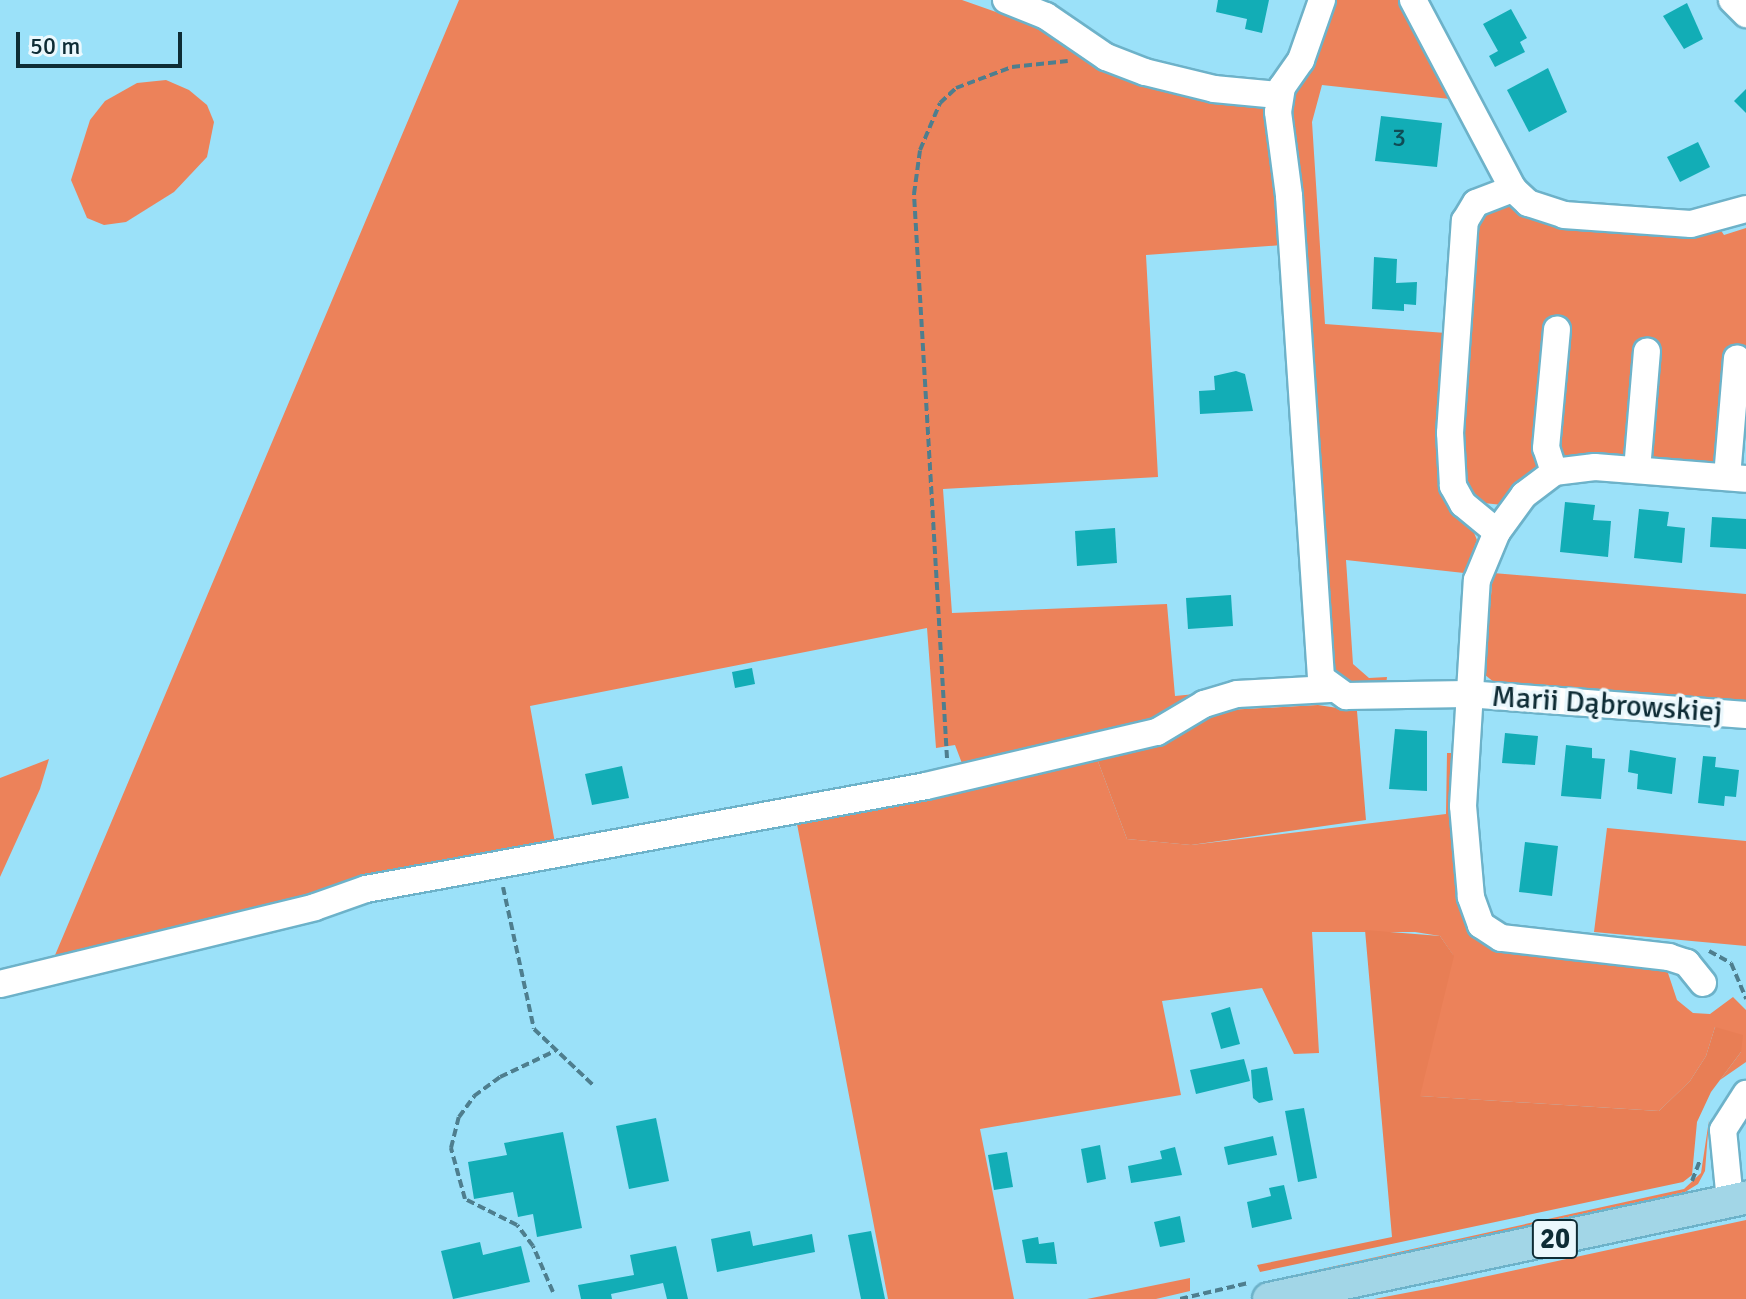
<!DOCTYPE html>
<meta charset="utf-8">
<style>
body{margin:0}
#map{position:relative;width:1746px;height:1299px;overflow:hidden;background:#9be1f9;font-family:Signika,sans-serif}
div>[style]{position:absolute}
.green>*{inset:0;background:#ec825a}
.forest>*{inset:0;background:#e87e55}
.building>*{inset:0;background:#12adb6}
.path>*{height:4px;margin-top:-2px;transform-origin:0;background:repeating-linear-gradient(90deg,#4e7e8e 0 8px,transparent 0 12px)}
.roads{filter:drop-shadow(2px 0 #6db2c9) drop-shadow(-2px 0 #6db2c9) drop-shadow(0 2px #6db2c9) drop-shadow(0 -2px #6db2c9)}
.minor>*{height:26px;margin:-13px;padding:0 13px;transform-origin:13px;border-radius:13px;background:#fff}
.major>*{height:32px;margin:-16px;padding:0 16px;transform-origin:16px;border-radius:16px;background:#a2d6e7}
span{translate:-50% -50%;white-space:nowrap;text-align:center;line-height:1.15;-webkit-text-stroke:7px #ebf8fd;paint-order:stroke}
.number-label{font-size:26px;color:#0f4c55}
.number-label span{-webkit-text-stroke-width:0}
.shield-label span{padding:2px 6px;background:#ebf8fd;border:2px solid;border-radius:6px;-webkit-text-stroke-width:0}
.shield-label{font-size:28px;color:#0e2c35;font-weight:700}
.street-label{font-size:30px;color:#0e2c35}
.scale{position:absolute;left:16px;top:32px;width:166px;height:36px;box-sizing:border-box;border:4px solid #0e2c35;border-top:0;padding-left:10px;font-size:24px;line-height:28px;white-space:nowrap;color:#0e2c35;-webkit-text-stroke:6px #ebf8fd;paint-order:stroke}
</style>
<div id="map">
<div class="green">
<i style="clip-path:polygon(459px 0,962px 0,1267px 108px,1282px 245px,1146px 255px,1158px 477px,943px 489px,952px 613px,1167px 604px,1175px 696px,1216px 692px,1151px 723px,963px 766px,955px 745px,936px 748px,927px 628px,530px 706px,555px 843px,50px 967px)"></i>
<i style="clip-path:polygon(1330px 0,1400px 0,1450px 99px,1322px 85px,1312px 122px,1325px 324px,1446px 333px,1470px 523px,1477px 540px,1464px 573px,1346px 560px,1353px 664px,1369px 678px,1387px 677px,1386px 685px,1349px 687px,1334px 680px,1287px 99px)"></i>
<i style="clip-path:polygon(166px 80px,189px 90px,207px 105px,214px 122px,207px 157px,174px 192px,126px 222px,104px 225px,87px 218px,71px 180px,90px 120px,105px 101px,137px 83px)"></i>
<i style="clip-path:polygon(1505px 205px,1720px 229px,1724px 235px,1746px 228px,1746px 386px,1738px 465px,1573px 456px,1559px 458px,1503px 505px,1473px 502px,1457px 468px,1473px 224px,1487px 210px)"></i>
<i style="clip-path:polygon(1493px 573px,1746px 594px,1746px 707px,1578px 694px,1575px 688px,1537px 685px,1531px 690px,1501px 688px,1484px 674px)"></i>
<i style="clip-path:polygon(1447px 753px,1453px 753px,1462px 915px,1474px 937px,1495px 946px,1666px 967px,1677px 1000px,1693px 1013px,1710px 1014px,1733px 997px,1746px 1010px,1746px 1062px,1720px 1080px,1741px 1052px,1715px 1027px,1706px 1056px,1690px 1081px,1659px 1111px,1419px 1096px,1453px 955px,1440px 936px,1415px 932px,1312px 932px,1319px 1053px,1294px 1054px,1262px 988px,1162px 1001px,1181px 1095px,980px 1129px,1014px 1299px,888px 1299px,797px 824px,1096px 756px,1127px 839px,1191px 845px,1446px 814px)"></i>
<i style="clip-path:polygon(49px 759px,40px 789px,0 877px,0 778px)"></i>
<i style="clip-path:polygon(1607px 828px,1746px 841px,1746px 946px,1594px 932px)"></i>
<i style="clip-path:polygon(1709px 1120px,1705px 1171px,1698px 1184px,1685px 1192px,1263px 1282px,1684px 1189px,1701px 1173px)"></i>
<i style="clip-path:polygon(1746px 1220px,1746px 1299px,1374px 1299px,1442px 1286px)"></i>
<i style="clip-path:polygon(1190px 1278px,1190px 1291px,1156px 1299px,1087px 1299px)"></i>
</div>
<div class="forest">
<i style="clip-path:polygon(1318px 705px,1357px 711px,1366px 820px,1191px 845px,1127px 839px,1096px 756px,1174px 733px,1227px 710px)"></i>
<i style="clip-path:polygon(1365px 930px,1440px 936px,1454px 956px,1420px 1096px,1659px 1111px,1690px 1081px,1706px 1056px,1715px 1027px,1743px 1035px,1741px 1052px,1711px 1092px,1697px 1122px,1692px 1175px,1683px 1182px,1260px 1272px,1257px 1265px,1392px 1237px)"></i>
</div>
<div class="building">
<i style="clip-path:polygon(1218px 0,1269px 0,1262px 33px,1245px 29px,1247px 19px,1216px 12px)"></i>
<i style="clip-path:polygon(1687px 3px,1703px 39px,1684px 49px,1663px 16px)"></i>
<i style="clip-path:polygon(1511px 9px,1527px 38px,1520px 42px,1525px 52px,1495px 67px,1489px 56px,1498px 51px,1483px 24px)"></i>
<i style="clip-path:polygon(1548px 68px,1567px 112px,1529px 132px,1507px 90px)"></i>
<i style="clip-path:polygon(1746px 89px,1746px 113px,1734px 101px)"></i>
<i style="clip-path:polygon(1381px 116px,1442px 123px,1437px 167px,1375px 161px)"></i>
<i style="clip-path:polygon(1698px 142px,1710px 167px,1680px 182px,1667px 157px)"></i>
<i style="clip-path:polygon(1374px 257px,1397px 259px,1396px 283px,1417px 282px,1416px 305px,1404px 304px,1404px 311px,1372px 309px)"></i>
<i style="clip-path:polygon(1236px 371px,1245px 374px,1253px 411px,1200px 414px,1199px 391px,1215px 390px,1214px 376px)"></i>
<i style="clip-path:polygon(1565px 502px,1595px 505px,1593px 520px,1611px 521px,1608px 557px,1560px 552px)"></i>
<i style="clip-path:polygon(1639px 509px,1669px 512px,1667px 526px,1685px 528px,1682px 563px,1634px 558px)"></i>
<i style="clip-path:polygon(1712px 517px,1746px 519px,1746px 549px,1710px 547px)"></i>
<i style="clip-path:polygon(1115px 528px,1117px 563px,1077px 566px,1075px 531px)"></i>
<i style="clip-path:polygon(1231px 595px,1233px 626px,1188px 629px,1186px 598px)"></i>
<i style="clip-path:polygon(752px 668px,755px 684px,735px 688px,732px 672px)"></i>
<i style="clip-path:polygon(1395px 729px,1427px 731px,1427px 791px,1389px 789px)"></i>
<i style="clip-path:polygon(1505px 733px,1538px 736px,1535px 765px,1502px 763px)"></i>
<i style="clip-path:polygon(1566px 745px,1592px 748px,1592px 758px,1605px 759px,1601px 799px,1561px 796px)"></i>
<i style="clip-path:polygon(1630px 750px,1676px 758px,1672px 794px,1637px 789px,1638px 774px,1628px 772px)"></i>
<i style="clip-path:polygon(1703px 756px,1716px 757px,1715px 767px,1739px 770px,1736px 797px,1725px 796px,1724px 806px,1698px 803px)"></i>
<i style="clip-path:polygon(622px 766px,629px 798px,592px 805px,585px 774px)"></i>
<i style="clip-path:polygon(1525px 842px,1558px 846px,1552px 896px,1519px 892px)"></i>
<i style="clip-path:polygon(1230px 1007px,1240px 1044px,1221px 1049px,1211px 1013px)"></i>
<i style="clip-path:polygon(1244px 1059px,1250px 1081px,1196px 1094px,1190px 1070px)"></i>
<i style="clip-path:polygon(1267px 1067px,1273px 1100px,1259px 1103px,1253px 1098px,1251px 1070px)"></i>
<i style="clip-path:polygon(1304px 1108px,1317px 1178px,1298px 1182px,1285px 1111px)"></i>
<i style="clip-path:polygon(656px 1118px,669px 1181px,629px 1189px,616px 1126px)"></i>
<i style="clip-path:polygon(563px 1132px,582px 1228px,537px 1237px,533px 1214px,518px 1217px,513px 1192px,474px 1199px,468px 1162px,507px 1155px,504px 1143px)"></i>
<i style="clip-path:polygon(1273px 1136px,1277px 1155px,1228px 1165px,1224px 1147px)"></i>
<i style="clip-path:polygon(1100px 1145px,1106px 1179px,1087px 1183px,1081px 1149px)"></i>
<i style="clip-path:polygon(1175px 1147px,1182px 1175px,1131px 1183px,1128px 1166px,1162px 1159px,1160px 1151px)"></i>
<i style="clip-path:polygon(1007px 1152px,1013px 1187px,994px 1190px,988px 1155px)"></i>
<i style="clip-path:polygon(1284px 1185px,1292px 1219px,1252px 1228px,1247px 1202px,1271px 1196px,1269px 1188px)"></i>
<i style="clip-path:polygon(1180px 1216px,1185px 1242px,1160px 1247px,1154px 1222px)"></i>
<i style="clip-path:polygon(750px 1231px,753px 1246px,812px 1234px,815px 1252px,717px 1272px,711px 1239px)"></i>
<i style="clip-path:polygon(871px 1231px,885px 1299px,861px 1299px,848px 1235px)"></i>
<i style="clip-path:polygon(1038px 1237px,1039px 1244px,1054px 1242px,1057px 1264px,1026px 1263px,1022px 1240px)"></i>
<i style="clip-path:polygon(480px 1242px,483px 1255px,521px 1246px,530px 1282px,453px 1299px,441px 1251px)"></i>
<i style="clip-path:polygon(676px 1246px,688px 1299px,667px 1299px,663px 1283px,611px 1294px,612px 1299px,581px 1299px,578px 1285px,634px 1275px,630px 1255px)"></i>
</div>
<div class="path">
<i style="left:947px;top:758px;width:565px;rotate:-93.35deg"></i>
<i style="left:914px;top:194px;width:44px;rotate:-82.2deg"></i>
<i style="left:920px;top:150px;width:51px;rotate:-66.9deg"></i>
<i style="left:940px;top:103px;width:22px;rotate:-43deg"></i>
<i style="left:956px;top:88px;width:60px;rotate:-20.6deg"></i>
<i style="left:1012px;top:67px;width:56px;rotate:-6.1deg"></i>
<i style="left:503px;top:887px;width:145px;rotate:77.7deg"></i>
<i style="left:534px;top:1029px;width:83px;rotate:43.5deg"></i>
<i style="left:1709px;top:951px;width:25px;rotate:29deg"></i>
<i style="left:1731px;top:963px;width:39px;rotate:67deg"></i>
<i style="left:1692px;top:1181px;width:22px;rotate:-69deg"></i>
<i style="left:553px;top:1292px;width:50px;rotate:-113.5deg"></i>
<i style="left:533px;top:1246px;width:26px;rotate:-127deg"></i>
<i style="left:517px;top:1225px;width:58px;rotate:-153.4deg"></i>
<i style="left:465px;top:1199px;width:53px;rotate:-105.4deg"></i>
<i style="left:451px;top:1148px;width:32px;rotate:-76deg"></i>
<i style="left:459px;top:1117px;width:26px;rotate:-54deg"></i>
<i style="left:474px;top:1096px;width:32px;rotate:-36deg"></i>
<i style="left:500px;top:1077px;width:61px;rotate:-25.3deg"></i>
<i style="left:1180px;top:1299px;width:70px;rotate:-13.2deg"></i>
</div>
<div class="roads">
<div class="minor">
<i style="left:1006px;top:0;width:43px;rotate:21.8deg"></i>
<i style="left:1046px;top:16px;width:73px;rotate:34.3deg"></i>
<i style="left:1106px;top:57px;width:42px;rotate:21deg"></i>
<i style="left:1145px;top:72px;width:71px;rotate:13.8deg"></i>
<i style="left:1214px;top:89px;width:64px;rotate:5.4deg"></i>
<i style="left:1322px;top:0;width:64px;rotate:109.3deg"></i>
<i style="left:1301px;top:60px;width:33px;rotate:125deg"></i>
<i style="left:1282px;top:87px;width:25px;rotate:99deg"></i>
<i style="left:1278px;top:112px;width:85px;rotate:82.5deg"></i>
<i style="left:1289px;top:196px;width:483px;rotate:86.2deg"></i>
<i style="left:1321px;top:678px;width:31px;rotate:36deg"></i>
<i style="left:1346px;top:696px;width:121px;rotate:-0.9deg"></i>
<i style="left:1467px;top:694px;width:280px;rotate:4.3deg"></i>
<i style="left:1413px;top:0;width:214px;rotate:62.1deg"></i>
<i style="left:1513px;top:189px;width:21px;rotate:43deg"></i>
<i style="left:1528px;top:203px;width:38px;rotate:18deg"></i>
<i style="left:1564px;top:215px;width:127px;rotate:4.1deg"></i>
<i style="left:1691px;top:224px;width:57px;rotate:-15.3deg"></i>
<i style="left:1732px;top:0;width:20px;rotate:45deg"></i>
<i style="left:1637px;top:470px;width:119px;rotate:-85.2deg"></i>
<i style="left:1554px;top:472px;width:25px;rotate:-108deg"></i>
<i style="left:1546px;top:448px;width:119px;rotate:-84.7deg"></i>
<i style="left:1727px;top:477px;width:119px;rotate:-85.2deg"></i>
<i style="left:1497px;top:532px;width:44px;rotate:-140.5deg"></i>
<i style="left:1463px;top:504px;width:21px;rotate:-119deg"></i>
<i style="left:1453px;top:486px;width:53px;rotate:-93.2deg"></i>
<i style="left:1450px;top:433px;width:213px;rotate:-86deg"></i>
<i style="left:1465px;top:221px;width:21px;rotate:-59deg"></i>
<i style="left:1476px;top:203px;width:40px;rotate:-21deg"></i>
<i style="left:1703px;top:983px;width:26px;rotate:-129deg"></i>
<i style="left:1687px;top:963px;width:19px;rotate:-162deg"></i>
<i style="left:1669px;top:957px;width:169px;rotate:-173.5deg"></i>
<i style="left:1501px;top:938px;width:24px;rotate:-147deg"></i>
<i style="left:1481px;top:925px;width:30px;rotate:-110deg"></i>
<i style="left:1471px;top:897px;width:91px;rotate:-95deg"></i>
<i style="left:1463px;top:806px;width:226px;rotate:-86.5deg"></i>
<i style="left:1477px;top:580px;width:52px;rotate:-67.4deg"></i>
<i style="left:1497px;top:532px;width:46px;rotate:-53.9deg"></i>
<i style="left:1524px;top:495px;width:38px;rotate:-37deg"></i>
<i style="left:1554px;top:472px;width:41px;rotate:-7deg"></i>
<i style="left:1595px;top:467px;width:151px;rotate:4.5deg"></i>
<i style="left:0;top:984px;width:324px;rotate:-13.7deg"></i>
<i style="left:315px;top:907px;width:54px;rotate:-19.4deg"></i>
<i style="left:366px;top:889px;width:569px;rotate:-10.42deg"></i>
<i style="left:926px;top:786px;width:237px;rotate:-13.2deg"></i>
<i style="left:1157px;top:732px;width:55px;rotate:-30.8deg"></i>
<i style="left:1204px;top:704px;width:34px;rotate:-17deg"></i>
<i style="left:1237px;top:694px;width:93px;rotate:-3.1deg"></i>
<i style="left:1730px;top:1201px;width:71px;rotate:-95.6deg"></i>
<i style="left:1723px;top:1130px;width:43px;rotate:-57.4deg"></i>
</div>
<div class="major">
<i style="left:1269px;top:1299px;width:488px;rotate:-12deg"></i>
</div>
</div>
<div class="number-label">
<span style="left:1399px;top:139px">3</span>
</div>
<div class="shield-label">
<span style="left:1555px;top:1239px">20</span>
</div>
<div class="street-label">
<span style="left:1607px;top:705px;rotate:4deg">Marii Dąbrowskiej</span>
</div>
<div class="scale">50 m</div>
</div>
